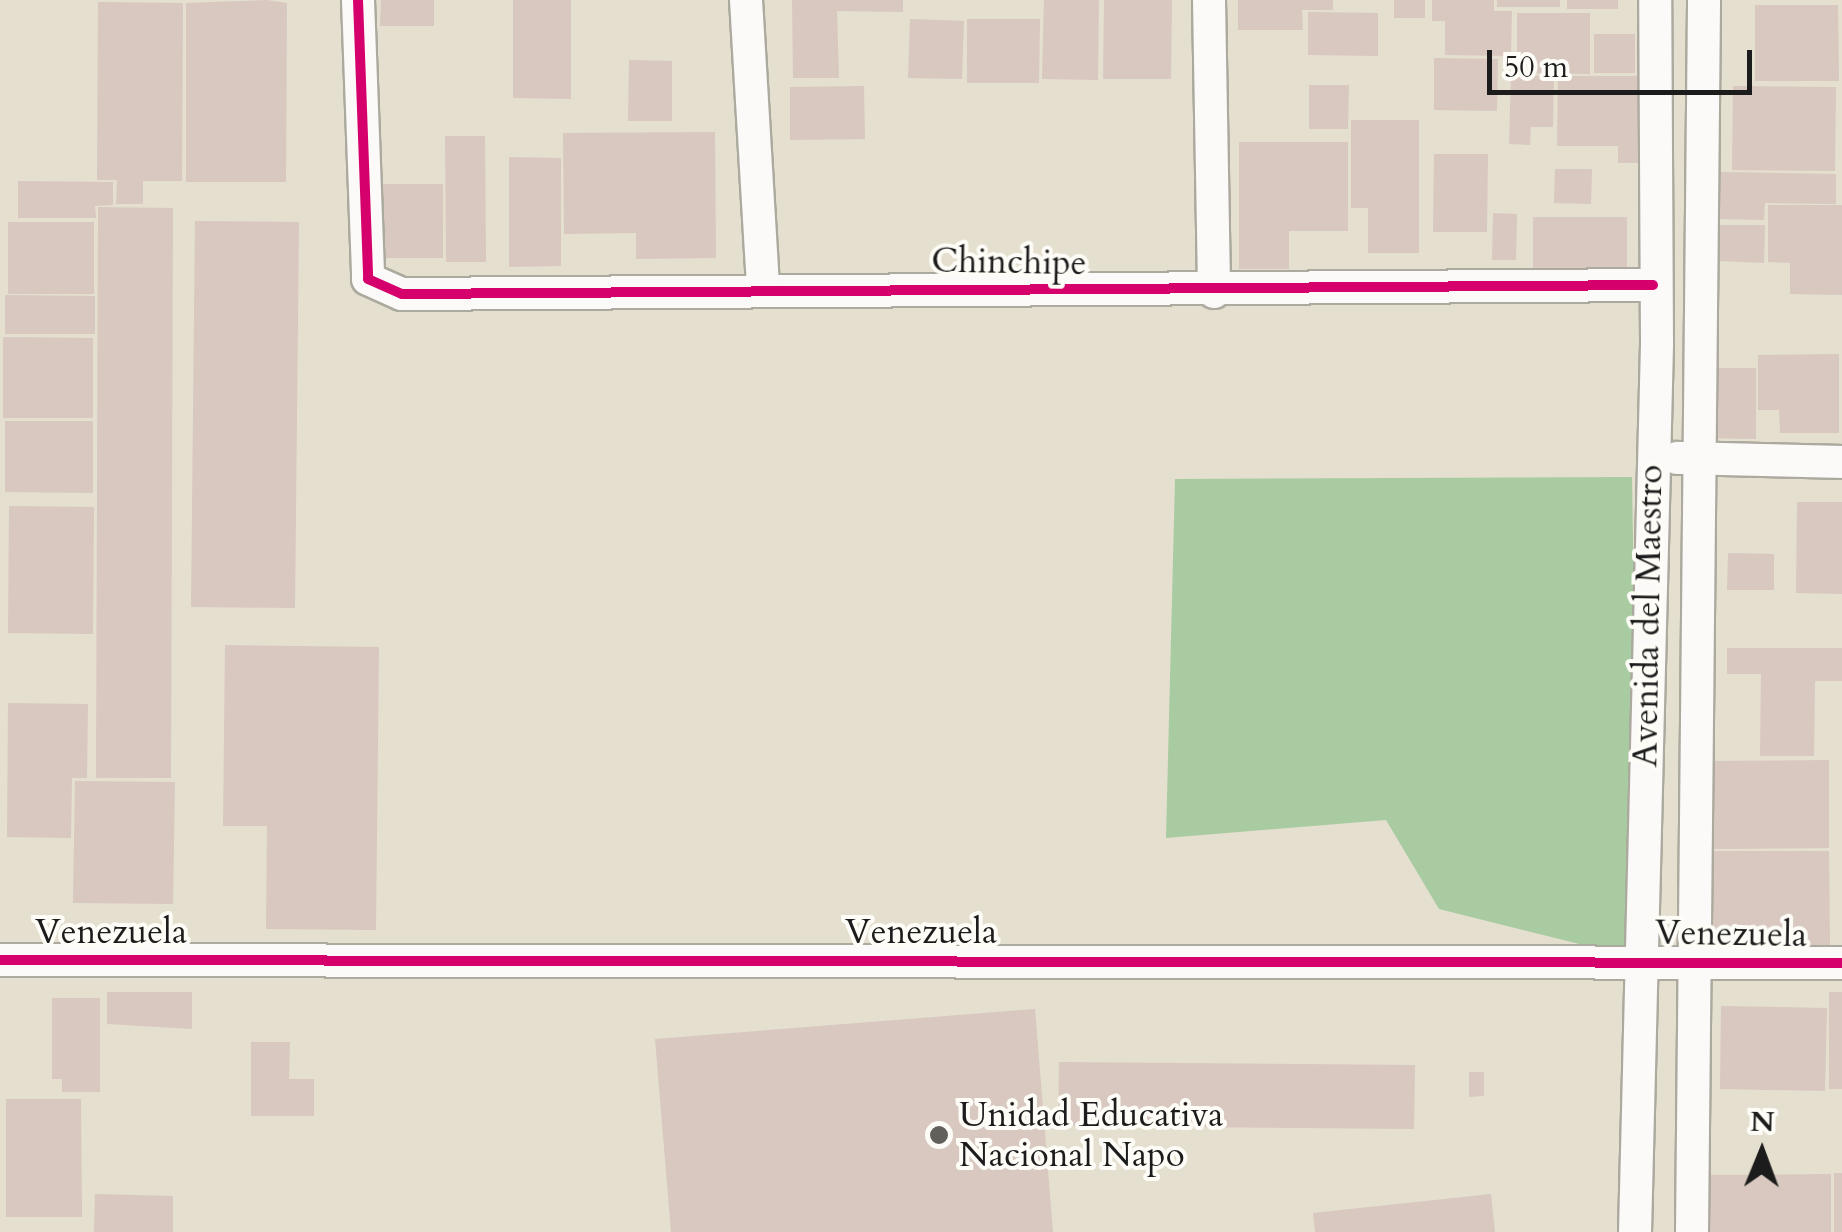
<!DOCTYPE html>
<style>
body{margin:0}
#map{position:relative;width:1842px;height:1232px;overflow:hidden;background:#e4dfce;font-family:Cardo,serif}
div>[style]{position:absolute}
.forest>*{inset:0;background:#a9cba2}
.building>*{inset:0;background:#d8c8c0}
.roads{filter:drop-shadow(2px 0 #aca99e) drop-shadow(-2px 0 #aca99e) drop-shadow(0 2px #aca99e) drop-shadow(0 -2px #aca99e)}
.minor>*{height:32px;margin:-16px;padding:0 16px;transform-origin:16px;border-radius:16px;background:#fbfaf8}
.cycleway>*{height:10px;margin:-5px;padding:0 5px;transform-origin:5px;border-radius:5px;background:#d6006c}
.dots>*{width:28px;height:28px;translate:-50% -50%;box-sizing:border-box;border:5px solid #fdfcf7;border-radius:50%}
span{translate:-50% -50%;white-space:nowrap;text-align:center;line-height:1.15;-webkit-text-stroke:8px #fdfcf7;paint-order:stroke}
.street-label{font-size:35px;color:#1c1c1c}
.poi-label{font-size:35px;color:#1c1c1c}
.left{translate:0 -50%;text-align:left}
.north{position:absolute;left:1712px;top:1102px;width:100px;height:100px;-webkit-text-stroke:8px #fdfcf7;paint-order:stroke;rotate:1deg;font-size:28px;font-weight:700;line-height:40px;text-align:center;color:#1c1c1c}
.north::after{content:'';display:block;margin:auto;width:35px;height:45px;background:#1c1c1c;clip-path:polygon(50% 0,100% 100%,50% 72%,0 100%)}
.scale{position:absolute;left:1487px;top:50px;width:265px;height:45px;box-sizing:border-box;border:5px solid #1c1c1c;border-top:0;padding-left:12px;font-size:30px;line-height:35px;white-space:nowrap;color:#1c1c1c;-webkit-text-stroke:8px #fdfcf7;paint-order:stroke}
</style>
<div id="map">
<div class="forest">
<i style="clip-path:polygon(1632px 477px,1640px 959px,1439px 909px,1386px 820px,1166px 838px,1175px 479px)"></i>
</div>
<div class="building">
<i style="clip-path:polygon(267px 0,287px 3px,286px 182px,186px 182px,186px 3px)"></i>
<i style="clip-path:polygon(381px 0,434px 0,434px 26px,380px 26px)"></i>
<i style="clip-path:polygon(513px 0,571px 0,571px 99px,513px 98px)"></i>
<i style="clip-path:polygon(792px 0,903px 0,903px 12px,837px 11px,839px 78px,793px 78px)"></i>
<i style="clip-path:polygon(1044px 0,1099px 0,1098px 80px,1042px 79px)"></i>
<i style="clip-path:polygon(1104px 0,1172px 0,1171px 79px,1103px 79px)"></i>
<i style="clip-path:polygon(1238px 0,1333px 0,1333px 10px,1302px 10px,1303px 30px,1238px 30px)"></i>
<i style="clip-path:polygon(1394px 0,1425px 0,1425px 18px,1394px 18px)"></i>
<i style="clip-path:polygon(1432px 0,1494px 0,1494px 11px,1512px 11px,1511px 56px,1445px 55px,1445px 21px,1432px 21px)"></i>
<i style="clip-path:polygon(1497px 0,1560px 0,1560px 7px,1497px 7px)"></i>
<i style="clip-path:polygon(1567px 0,1618px 0,1618px 9px,1567px 9px)"></i>
<i style="clip-path:polygon(98px 2px,183px 3px,182px 181px,143px 181px,143px 204px,116px 204px,117px 180px,97px 180px)"></i>
<i style="clip-path:polygon(1755px 5px,1838px 5px,1839px 81px,1755px 81px)"></i>
<i style="clip-path:polygon(1308px 12px,1378px 13px,1378px 56px,1308px 55px)"></i>
<i style="clip-path:polygon(1517px 13px,1590px 13px,1590px 74px,1517px 73px)"></i>
<i style="clip-path:polygon(910px 19px,964px 21px,962px 79px,908px 78px)"></i>
<i style="clip-path:polygon(967px 19px,1040px 19px,1039px 83px,967px 83px)"></i>
<i style="clip-path:polygon(1594px 34px,1635px 34px,1635px 73px,1594px 73px)"></i>
<i style="clip-path:polygon(1434px 58px,1498px 59px,1497px 111px,1434px 110px)"></i>
<i style="clip-path:polygon(629px 60px,672px 61px,672px 121px,628px 121px)"></i>
<i style="clip-path:polygon(1511px 75px,1554px 76px,1553px 127px,1531px 127px,1530px 145px,1509px 144px)"></i>
<i style="clip-path:polygon(1558px 76px,1640px 76px,1639px 163px,1618px 163px,1618px 146px,1557px 146px)"></i>
<i style="clip-path:polygon(1309px 85px,1349px 85px,1348px 129px,1309px 129px)"></i>
<i style="clip-path:polygon(864px 86px,865px 139px,790px 140px,790px 87px)"></i>
<i style="clip-path:polygon(1733px 86px,1836px 87px,1835px 171px,1732px 170px)"></i>
<i style="clip-path:polygon(1351px 120px,1419px 120px,1419px 253px,1368px 253px,1368px 208px,1351px 208px)"></i>
<i style="clip-path:polygon(715px 132px,716px 258px,636px 259px,636px 233px,564px 234px,563px 133px)"></i>
<i style="clip-path:polygon(445px 136px,485px 136px,486px 262px,446px 262px)"></i>
<i style="clip-path:polygon(1239px 142px,1348px 142px,1348px 231px,1289px 231px,1289px 269px,1239px 269px)"></i>
<i style="clip-path:polygon(1434px 154px,1488px 154px,1487px 232px,1433px 232px)"></i>
<i style="clip-path:polygon(509px 157px,561px 158px,561px 266px,509px 267px)"></i>
<i style="clip-path:polygon(1555px 169px,1592px 169px,1591px 204px,1554px 203px)"></i>
<i style="clip-path:polygon(1720px 172px,1836px 174px,1836px 204px,1765px 203px,1764px 220px,1719px 219px)"></i>
<i style="clip-path:polygon(18px 181px,113px 182px,113px 205px,95px 206px,96px 218px,18px 218px)"></i>
<i style="clip-path:polygon(382px 184px,443px 184px,443px 258px,383px 258px)"></i>
<i style="clip-path:polygon(1768px 205px,1842px 205px,1842px 295px,1790px 294px,1790px 263px,1768px 262px)"></i>
<i style="clip-path:polygon(98px 207px,173px 208px,171px 778px,96px 778px)"></i>
<i style="clip-path:polygon(1493px 213px,1517px 214px,1516px 260px,1492px 260px)"></i>
<i style="clip-path:polygon(1533px 217px,1627px 217px,1627px 275px,1533px 275px)"></i>
<i style="clip-path:polygon(195px 221px,299px 222px,295px 608px,191px 607px)"></i>
<i style="clip-path:polygon(8px 222px,94px 222px,94px 294px,8px 294px)"></i>
<i style="clip-path:polygon(1720px 225px,1765px 225px,1764px 263px,1719px 261px)"></i>
<i style="clip-path:polygon(5px 295px,95px 296px,95px 334px,5px 334px)"></i>
<i style="clip-path:polygon(3px 337px,93px 338px,93px 418px,3px 418px)"></i>
<i style="clip-path:polygon(1839px 354px,1839px 433px,1780px 433px,1779px 410px,1758px 410px,1758px 355px)"></i>
<i style="clip-path:polygon(1705px 368px,1756px 368px,1756px 439px,1705px 438px)"></i>
<i style="clip-path:polygon(5px 421px,93px 421px,93px 493px,5px 492px)"></i>
<i style="clip-path:polygon(1797px 502px,1842px 502px,1842px 594px,1796px 593px)"></i>
<i style="clip-path:polygon(9px 506px,94px 507px,93px 634px,8px 633px)"></i>
<i style="clip-path:polygon(1728px 553px,1774px 554px,1774px 590px,1727px 590px)"></i>
<i style="clip-path:polygon(225px 645px,379px 647px,376px 930px,266px 929px,267px 826px,223px 826px)"></i>
<i style="clip-path:polygon(1727px 648px,1842px 648px,1842px 681px,1815px 681px,1814px 756px,1760px 756px,1761px 674px,1727px 674px)"></i>
<i style="clip-path:polygon(8px 703px,88px 704px,87px 778px,72px 778px,71px 838px,7px 837px)"></i>
<i style="clip-path:polygon(1829px 760px,1829px 848px,1709px 849px,1709px 761px)"></i>
<i style="clip-path:polygon(75px 781px,175px 782px,173px 904px,73px 903px)"></i>
<i style="clip-path:polygon(1710px 851px,1829px 851px,1830px 950px,1710px 951px)"></i>
<i style="clip-path:polygon(107px 992px,192px 992px,192px 1029px,107px 1024px)"></i>
<i style="clip-path:polygon(1829px 992px,1842px 992px,1842px 1089px,1829px 1089px)"></i>
<i style="clip-path:polygon(52px 998px,100px 998px,100px 1092px,62px 1092px,62px 1079px,52px 1079px)"></i>
<i style="clip-path:polygon(1721px 1006px,1827px 1008px,1825px 1091px,1720px 1089px)"></i>
<i style="clip-path:polygon(1035px 1009px,1053px 1232px,671px 1232px,655px 1039px)"></i>
<i style="clip-path:polygon(251px 1042px,290px 1042px,289px 1079px,314px 1079px,314px 1116px,251px 1116px)"></i>
<i style="clip-path:polygon(1059px 1062px,1415px 1065px,1414px 1129px,1058px 1126px)"></i>
<i style="clip-path:polygon(1469px 1072px,1484px 1072px,1484px 1096px,1469px 1097px)"></i>
<i style="clip-path:polygon(6px 1099px,81px 1099px,82px 1217px,6px 1217px)"></i>
<i style="clip-path:polygon(1834px 1173px,1842px 1173px,1842px 1232px,1834px 1232px)"></i>
<i style="clip-path:polygon(1831px 1174px,1831px 1232px,1706px 1232px,1705px 1175px)"></i>
<i style="clip-path:polygon(95px 1194px,173px 1196px,173px 1232px,94px 1232px)"></i>
<i style="clip-path:polygon(1491px 1194px,1495px 1232px,1315px 1232px,1313px 1213px)"></i>
</div>
<div class="roads">
<div class="minor">
<i style="left:358px;top:0;width:279px;rotate:87.9deg"></i>
<i style="left:368px;top:279px;width:37px;rotate:24deg"></i>
<i style="left:402px;top:294px;width:1251px;rotate:-0.41deg"></i>
<i style="left:746px;top:0;width:286px;rotate:86.6deg"></i>
<i style="left:1209px;top:0;width:292px;rotate:89deg"></i>
<i style="left:1677px;top:458px;width:165px;rotate:1.4deg"></i>
<i style="left:0;top:960px;width:1842px;rotate:0.09deg"></i>
<i style="left:1635px;top:1232px;width:889px;rotate:-88.58deg"></i>
<i style="left:1657px;top:343px;width:343px;rotate:-90.3deg"></i>
<i style="left:1692px;top:1232px;width:1232px;rotate:-89.44deg"></i>
</div>
</div>
<div class="cycleway">
<i style="left:358px;top:0;width:279px;rotate:87.9deg"></i>
<i style="left:368px;top:279px;width:37px;rotate:24deg"></i>
<i style="left:402px;top:294px;width:1251px;rotate:-0.41deg"></i>
<i style="left:0;top:960px;width:1842px;rotate:0.09deg"></i>
</div>
<div class="dots">
<i style="left:939px;top:1135px;background:#62605a"></i>
</div>
<div class="street-label">
<span style="left:1009px;top:262px;rotate:1deg">Chinchipe</span>
<span style="left:1648px;top:616px;rotate:-89deg">Avenida del Maestro</span>
<span style="left:111px;top:932px">Venezuela</span>
<span style="left:921px;top:932px">Venezuela</span>
<span style="left:1731px;top:934px;rotate:1deg">Venezuela</span>
</div>
<div class="poi-label">
<span class="left" style="left:959px;top:1135px">Unidad Educativa<br>Nacional Napo</span>
</div>
<div class="north">N</div>
<div class="scale">50 m</div>
</div>
